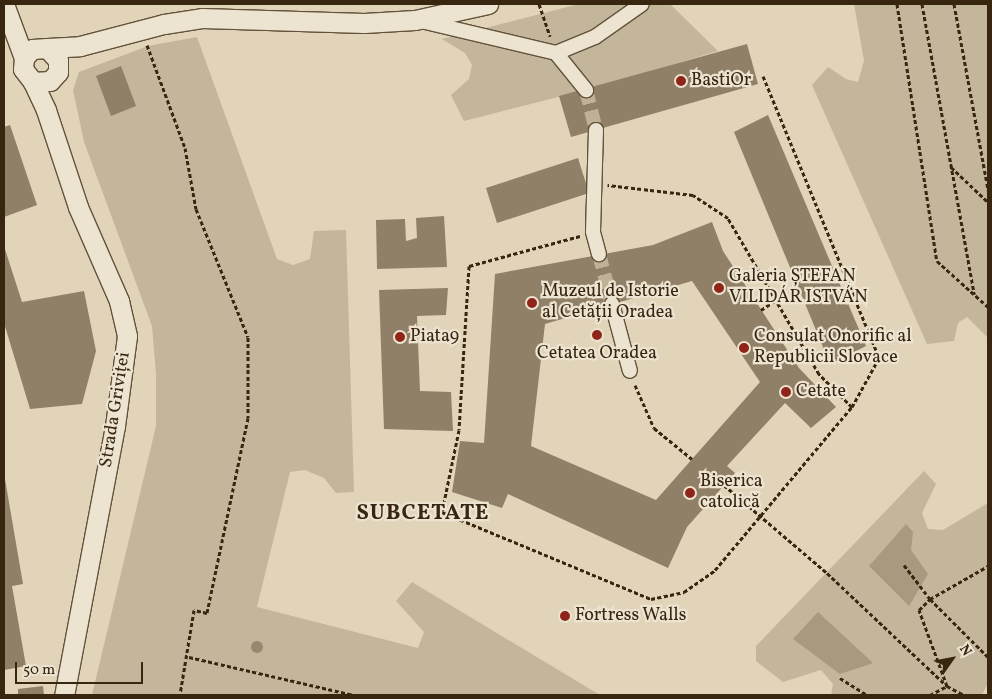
<!DOCTYPE html>
<meta charset="utf-8">
<style>
body{margin:0}
#map{position:relative;width:992px;height:699px;overflow:hidden;background:#e1d4b8;font-family:Vollkorn,serif}
div>[style]{position:absolute}
.green>*{inset:0;background:#c4b69b}
.water>*{inset:0;background:#a8997f}
.building>*{inset:0;background:#908067}
.pedestrian-tunnel>*{height:14px;margin-top:-7px;transform-origin:0;background:repeating-linear-gradient(90deg,#bfb196 0 14px,transparent 0 21px)}
.path>*{height:3px;margin-top:-1.5px;transform-origin:0;background:repeating-linear-gradient(90deg,#382610 0 4px,transparent 0 6.5px)}
.roads{filter:drop-shadow(1px 0 #62523a) drop-shadow(-1px 0 #62523a) drop-shadow(0 1px #62523a) drop-shadow(0 -1px #62523a)}
.pedestrian>*{height:14px;margin:-7px;padding:0 7px;transform-origin:7px;border-radius:7px;background:#ece3d1}
.minor>*{height:19px;margin:-9.5px;padding:0 9.5px;transform-origin:9.5px;border-radius:9.5px;background:#ece3d1}
.trees>*{width:12px;height:12px;margin:-6px;border-radius:50%;background:#97886f}
.dots>*{width:14px;height:14px;translate:-50% -50%;box-sizing:border-box;border:2px solid #ece3d1;border-radius:50%}
span{translate:-50% -50%;white-space:nowrap;text-align:center;line-height:1.15;-webkit-text-stroke:4.5px #ece3d1;paint-order:stroke}
.poi-label{font-size:18px;color:#382610}
.left{translate:0 -50%;text-align:left}
.street-label{font-size:18px;color:#382610}
.district-label{font-size:22px;color:#382610;font-weight:700;letter-spacing:1px}
.frame{position:absolute;inset:0;border:5px solid #382610;pointer-events:none}
.north{position:absolute;left:927px;top:634px;width:50px;height:50px;-webkit-text-stroke:4px #ece3d1;paint-order:stroke;rotate:57deg;font-size:14px;font-weight:700;line-height:20px;text-align:center;color:#382610}
.north::after{content:'';display:block;margin:auto;width:18px;height:22px;background:#382610;clip-path:polygon(50% 0,100% 100%,50% 72%,0 100%)}
.scale{position:absolute;left:15px;top:662px;width:128px;height:22px;box-sizing:border-box;border:2px solid #382610;border-top:0;padding-left:6px;font-size:15px;line-height:18px;white-space:nowrap;color:#382610;-webkit-text-stroke:4px #ece3d1;paint-order:stroke}
</style>
<div id="map">
<div class="green">
<i style="clip-path:polygon(579px 4px,670px 4px,718px 51px,586px 90px,464px 121px,451px 95px,469px 79px,472px 65px,465px 53px,442px 39px)"></i>
<i style="clip-path:polygon(854px 4px,988px 4px,988px 338px,967px 317px,958px 323px,954px 341px,927px 344px,812px 85px,828px 67px,846px 79px,858px 82px,864px 61px)"></i>
<i style="clip-path:polygon(197px 37px,277px 259px,293px 265px,310px 259px,314px 231px,346px 230px,354px 492px,336px 493px,324px 478px,305px 470px,290px 472px,257px 607px,418px 648px,424px 632px,396px 601px,412px 582px,600px 695px,92px 695px,156px 426px,156px 374px,152px 326px,84px 142px,73px 90px,79px 72px,148px 46px)"></i>
<i style="clip-path:polygon(924px 471px,936px 484px,922px 513px,928px 529px,943px 530px,988px 503px,988px 683px,982px 695px,831px 695px,833px 684px,821px 670px,783px 682px,756px 661px,756px 646px)"></i>
</div>
<div class="water">
<i style="clip-path:polygon(906px 524px,913px 532px,911px 550px,928px 574px,909px 606px,869px 566px)"></i>
<i style="clip-path:polygon(818px 612px,873px 663px,840px 674px,793px 639px)"></i>
</div>
<div class="building">
<i style="clip-path:polygon(747px 44px,758px 84px,571px 137px,559px 96px)"></i>
<i style="clip-path:polygon(121px 66px,136px 106px,111px 116px,96px 76px)"></i>
<i style="clip-path:polygon(768px 115px,866px 346px,830px 364px,734px 132px)"></i>
<i style="clip-path:polygon(10px 125px,37px 205px,4px 217px,4px 127px)"></i>
<i style="clip-path:polygon(578px 158px,589px 193px,497px 223px,486px 188px)"></i>
<i style="clip-path:polygon(444px 216px,447px 267px,377px 269px,376px 220px,405px 219px,406px 241px,417px 238px,416px 218px)"></i>
<i style="clip-path:polygon(evenodd,712px 222px,723px 251px,799px 368px,836px 407px,811px 428px,785px 403px,727px 466px,735px 473px,687px 527px,668px 568px,508px 494px,502px 508px,452px 492px,460px 441px,484px 443px,495px 274px,653px 245px,712px 222px,692px 281px,760px 382px,656px 500px,531px 446px,545px 324px,692px 281px)"></i>
<i style="clip-path:polygon(4px 246px,22px 302px,84px 291px,96px 351px,82px 404px,30px 409px,4px 323px)"></i>
<i style="clip-path:polygon(448px 288px,446px 315px,417px 316px,420px 391px,451px 392px,453px 431px,384px 429px,379px 290px)"></i>
<i style="clip-path:polygon(5px 479px,23px 584px,12px 586px,26px 666px,4px 670px)"></i>
<i style="clip-path:polygon(43px 686px,44px 695px,18px 695px,18px 689px)"></i>
</div>
<div class="pedestrian-tunnel">
<i style="left:586px;top:90px;width:41px;rotate:76deg"></i>
<i style="left:599px;top:254px;width:52px;rotate:75.4deg"></i>
</div>
<div class="path">
<i style="left:539px;top:4px;width:34px;rotate:71deg"></i>
<i style="left:897px;top:4px;width:260px;rotate:81.2deg"></i>
<i style="left:937px;top:261px;width:69px;rotate:42deg"></i>
<i style="left:922px;top:4px;width:295px;rotate:79.8deg"></i>
<i style="left:954px;top:4px;width:189px;rotate:79.6deg"></i>
<i style="left:147px;top:45px;width:110px;rotate:69.7deg"></i>
<i style="left:185px;top:148px;width:62px;rotate:79.8deg"></i>
<i style="left:196px;top:209px;width:138px;rotate:67.9deg"></i>
<i style="left:248px;top:337px;width:81px;rotate:90deg"></i>
<i style="left:248px;top:418px;width:199px;rotate:101.9deg"></i>
<i style="left:207px;top:613px;width:13px;rotate:-167deg"></i>
<i style="left:194px;top:610px;width:86px;rotate:99.4deg"></i>
<i style="left:763px;top:76px;width:305px;rotate:67.6deg"></i>
<i style="left:879px;top:358px;width:56px;rotate:118.9deg"></i>
<i style="left:951px;top:167px;width:51px;rotate:43.4deg"></i>
<i style="left:580px;top:236px;width:115px;rotate:164.9deg"></i>
<i style="left:469px;top:266px;width:164px;rotate:93.5deg"></i>
<i style="left:459px;top:430px;width:84px;rotate:101.7deg"></i>
<i style="left:442px;top:512px;width:226px;rotate:22.6deg"></i>
<i style="left:651px;top:599px;width:34px;rotate:-12deg"></i>
<i style="left:684px;top:592px;width:38px;rotate:-35deg"></i>
<i style="left:715px;top:570px;width:213px;rotate:-50deg"></i>
<i style="left:852px;top:407px;width:47px;rotate:-135deg"></i>
<i style="left:819px;top:374px;width:181px;rotate:-120.3deg"></i>
<i style="left:728px;top:218px;width:42px;rotate:-146.7deg"></i>
<i style="left:693px;top:195px;width:86px;rotate:-173.3deg"></i>
<i style="left:761px;top:310px;width:18px;rotate:-34deg"></i>
<i style="left:635px;top:385px;width:47px;rotate:66.2deg"></i>
<i style="left:654px;top:428px;width:49px;rotate:39.2deg"></i>
<i style="left:724px;top:485px;width:135px;rotate:40.5deg"></i>
<i style="left:827px;top:573px;width:165px;rotate:43.3deg"></i>
<i style="left:947px;top:686px;width:19px;rotate:28deg"></i>
<i style="left:904px;top:565px;width:43px;rotate:52.6deg"></i>
<i style="left:930px;top:599px;width:82px;rotate:45deg"></i>
<i style="left:189px;top:657px;width:169px;rotate:13deg"></i>
<i style="left:840px;top:678px;width:32px;rotate:32deg"></i>
<i style="left:930px;top:695px;width:19px;rotate:-28deg"></i>
<i style="left:947px;top:686px;width:81px;rotate:-110.2deg"></i>
<i style="left:919px;top:610px;width:16px;rotate:-45deg"></i>
<i style="left:930px;top:599px;width:67px;rotate:-29.6deg"></i>
</div>
<div class="roads">
<div class="pedestrian">
<i style="left:421px;top:21px;width:139px;rotate:13.3deg"></i>
<i style="left:556px;top:53px;width:48px;rotate:51deg"></i>
<i style="left:556px;top:53px;width:42px;rotate:-22.3deg"></i>
<i style="left:595px;top:37px;width:57px;rotate:-35.1deg"></i>
<i style="left:596px;top:130px;width:102px;rotate:91.7deg"></i>
<i style="left:593px;top:232px;width:23px;rotate:75deg"></i>
<i style="left:612px;top:304px;width:69px;rotate:75deg"></i>
</div>
<div class="minor">
<i style="left:4px;top:4px;width:58px;rotate:69.7deg"></i>
<i style="left:47px;top:48px;width:33px;rotate:-3deg"></i>
<i style="left:80px;top:46px;width:87px;rotate:-14.7deg"></i>
<i style="left:164px;top:24px;width:38px;rotate:-9deg"></i>
<i style="left:202px;top:18px;width:162px;rotate:1.8deg"></i>
<i style="left:364px;top:23px;width:51px;rotate:-3.4deg"></i>
<i style="left:415px;top:20px;width:75px;rotate:-12.4deg"></i>
<i style="left:33px;top:82px;width:17px;rotate:-3deg"></i>
<i style="left:50px;top:81px;width:12px;rotate:-48deg"></i>
<i style="left:58px;top:72px;width:12px;rotate:-90deg"></i>
<i style="left:58px;top:60px;width:16px;rotate:-133deg"></i>
<i style="left:47px;top:48px;width:15px;rotate:176deg"></i>
<i style="left:32px;top:49px;width:12px;rotate:132deg"></i>
<i style="left:24px;top:58px;width:11px;rotate:95deg"></i>
<i style="left:23px;top:69px;width:16px;rotate:52deg"></i>
<i style="left:33px;top:82px;width:31px;rotate:65deg"></i>
<i style="left:46px;top:110px;width:102px;rotate:71.7deg"></i>
<i style="left:78px;top:207px;width:103px;rotate:66.4deg"></i>
<i style="left:119px;top:301px;width:36px;rotate:77deg"></i>
<i style="left:127px;top:336px;width:91px;rotate:97.6deg"></i>
<i style="left:115px;top:426px;width:274px;rotate:100.7deg"></i>
</div>
</div>
<div class="trees">
<i style="left:257px;top:647px"></i>
</div>
<div class="dots">
<i style="left:681px;top:81px;background:#8f2418"></i>
<i style="left:719px;top:288px;background:#8f2418"></i>
<i style="left:532px;top:303px;background:#8f2418"></i>
<i style="left:597px;top:335px;background:#8f2418"></i>
<i style="left:400px;top:337px;background:#8f2418"></i>
<i style="left:744px;top:348px;background:#8f2418"></i>
<i style="left:786px;top:392px;background:#8f2418"></i>
<i style="left:690px;top:493px;background:#8f2418"></i>
<i style="left:565px;top:616px;background:#8f2418"></i>
</div>
<div class="poi-label">
<span class="left" style="left:691px;top:81px">BastiOr</span>
<span class="left" style="left:729px;top:288px">Galeria ȘTEFAN<br>VILIDÁR ISTVÁN</span>
<span class="left" style="left:542px;top:303px">Muzeul de Istorie<br>al Cetății Oradea</span>
<span class="left" style="left:410px;top:337px">Piata9</span>
<span class="left" style="left:754px;top:348px">Consulat Onorific al<br>Republicii Slovace</span>
<span style="left:597px;top:354px">Cetatea Oradea</span>
<span class="left" style="left:796px;top:392px">Cetate</span>
<span class="left" style="left:700px;top:493px">Biserica<br>catolică</span>
<span class="left" style="left:575px;top:616px">Fortress Walls</span>
</div>
<div class="street-label">
<span style="left:116px;top:410px;rotate:-81deg">Strada Griviței</span>
</div>
<div class="district-label">
<span style="left:423px;top:514px">SUBCETATE</span>
</div>
<div class="frame"></div>
<div class="north">N</div>
<div class="scale">50 m</div>
</div>
